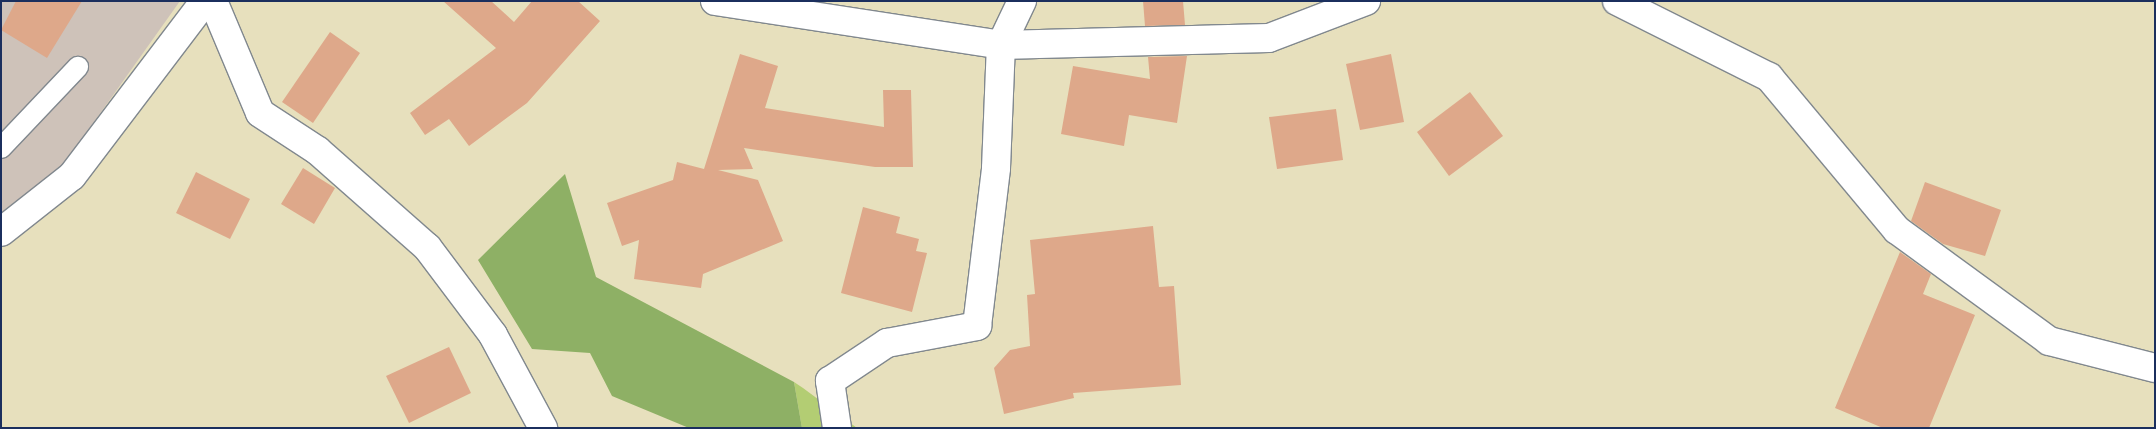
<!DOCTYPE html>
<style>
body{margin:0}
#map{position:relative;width:2156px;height:429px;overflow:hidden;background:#e7e0bd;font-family:"Gochi Hand",sans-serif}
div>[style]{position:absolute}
.industrial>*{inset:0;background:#cec2b9}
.green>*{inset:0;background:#b3cd73}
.forest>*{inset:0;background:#8eb065}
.building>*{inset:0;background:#dea88a}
.roads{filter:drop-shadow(1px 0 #81888e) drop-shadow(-1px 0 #81888e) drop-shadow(0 1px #81888e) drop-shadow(0 -1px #81888e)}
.lane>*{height:20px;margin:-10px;padding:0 10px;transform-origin:10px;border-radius:10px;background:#fff}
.street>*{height:28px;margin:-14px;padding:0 14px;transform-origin:14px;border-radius:14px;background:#fff}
span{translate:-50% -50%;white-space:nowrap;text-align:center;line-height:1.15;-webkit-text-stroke:5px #f6f6f2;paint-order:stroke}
.frame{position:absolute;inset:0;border:2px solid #1b2f5e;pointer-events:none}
</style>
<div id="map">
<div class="industrial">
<i style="clip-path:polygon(1px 1px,180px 1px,62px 167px,1px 213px)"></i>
</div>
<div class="green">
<i style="clip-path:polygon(794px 382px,803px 388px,857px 428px,802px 428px)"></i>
</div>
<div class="forest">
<i style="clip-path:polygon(565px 174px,596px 277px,794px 382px,802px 428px,689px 428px,612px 396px,590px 353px,532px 349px,478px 260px)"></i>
</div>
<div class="building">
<i style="clip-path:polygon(16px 1px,82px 1px,47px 58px,1px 30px)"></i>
<i style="clip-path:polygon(443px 1px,491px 1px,514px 22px,532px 1px,578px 1px,600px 21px,527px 103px,469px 146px,449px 119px,425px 135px,410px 113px,496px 48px)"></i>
<i style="clip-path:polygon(1143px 1px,1183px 1px,1185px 25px,1145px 26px)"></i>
<i style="clip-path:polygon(330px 32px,360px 53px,313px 123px,282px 102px)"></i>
<i style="clip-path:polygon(740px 54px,778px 66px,765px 108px,884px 127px,883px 90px,911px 90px,913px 167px,875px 167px,744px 148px,753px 169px,718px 170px,758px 180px,783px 241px,703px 274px,701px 288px,634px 279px,639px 240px,622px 246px,607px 203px,673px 180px,677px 162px,704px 169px)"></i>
<i style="clip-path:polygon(1391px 54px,1404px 122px,1360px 130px,1346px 64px)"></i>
<i style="clip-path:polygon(1187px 56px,1177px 123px,1129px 115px,1124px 146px,1061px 134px,1073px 66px,1150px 79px,1148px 57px)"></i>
<i style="clip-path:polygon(1470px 92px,1503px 136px,1449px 176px,1417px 132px)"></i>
<i style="clip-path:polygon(1336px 109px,1343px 160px,1277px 169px,1269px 117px)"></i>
<i style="clip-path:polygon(303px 168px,335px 188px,314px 224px,281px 204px)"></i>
<i style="clip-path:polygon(196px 172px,250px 199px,230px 239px,176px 213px)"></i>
<i style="clip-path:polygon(1925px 182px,2001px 210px,1985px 256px,1943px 244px,1911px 221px)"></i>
<i style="clip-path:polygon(863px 207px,900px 217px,896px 233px,919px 239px,916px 251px,927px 253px,912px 312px,841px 293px)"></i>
<i style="clip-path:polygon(1153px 226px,1159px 287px,1174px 286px,1181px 385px,1073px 393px,1074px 398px,1004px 414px,994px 368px,1010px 350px,1030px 346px,1027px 295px,1035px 294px,1030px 240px)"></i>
<i style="clip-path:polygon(1900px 252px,1931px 274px,1923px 294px,1975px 315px,1929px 428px,1883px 428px,1835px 408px)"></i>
<i style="clip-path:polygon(449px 347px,471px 393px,409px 423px,386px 376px)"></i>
</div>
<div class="roads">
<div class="lane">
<i style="left:1px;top:148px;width:112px;rotate:-46.5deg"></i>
</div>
<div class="street">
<i style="left:213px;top:1px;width:121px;rotate:67.2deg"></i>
<i style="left:260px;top:113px;width:69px;rotate:33.2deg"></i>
<i style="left:318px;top:151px;width:145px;rotate:41.4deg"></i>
<i style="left:427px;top:247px;width:110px;rotate:53.1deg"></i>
<i style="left:493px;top:335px;width:106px;rotate:61.7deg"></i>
<i style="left:715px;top:1px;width:289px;rotate:8.7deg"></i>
<i style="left:1001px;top:45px;width:268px;rotate:-1.5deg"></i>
<i style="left:1269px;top:38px;width:104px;rotate:-20.9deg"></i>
<i style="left:1617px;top:1px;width:170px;rotate:26.6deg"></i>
<i style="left:1769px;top:77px;width:199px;rotate:50.1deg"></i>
<i style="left:1897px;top:230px;width:188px;rotate:36.1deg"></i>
<i style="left:2049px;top:341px;width:109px;rotate:14.3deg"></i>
<i style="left:1px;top:232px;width:90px;rotate:-38.3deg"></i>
<i style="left:72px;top:176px;width:220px;rotate:-52.8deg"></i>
<i style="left:837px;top:428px;width:48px;rotate:-98.5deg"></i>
<i style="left:830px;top:381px;width:69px;rotate:-33.7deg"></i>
<i style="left:887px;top:343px;width:92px;rotate:-10.7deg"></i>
<i style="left:977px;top:326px;width:159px;rotate:-83.1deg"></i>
<i style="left:996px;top:168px;width:123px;rotate:-87.7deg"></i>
<i style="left:1001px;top:45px;width:49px;rotate:-64.5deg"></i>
</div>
</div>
<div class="frame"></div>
</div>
